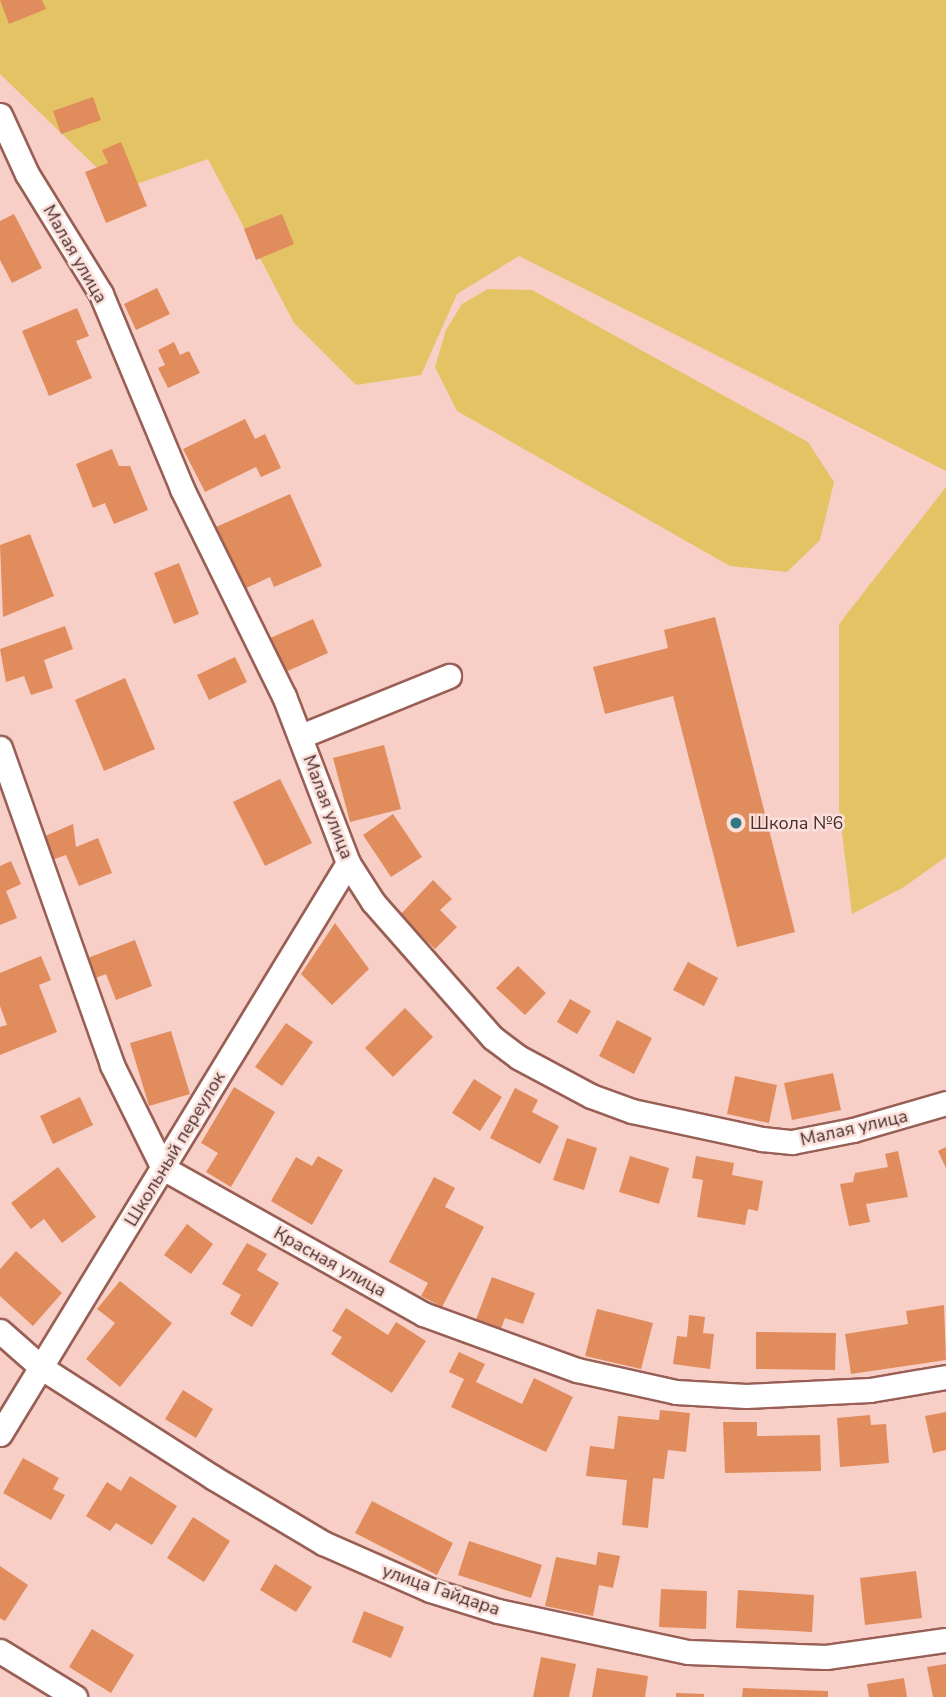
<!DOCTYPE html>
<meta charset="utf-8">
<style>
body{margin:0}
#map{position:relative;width:946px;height:1697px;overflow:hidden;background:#f7cfc7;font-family:"Nunito Sans",sans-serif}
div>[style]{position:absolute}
.green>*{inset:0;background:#e4c365}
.building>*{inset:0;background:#e18c5c}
.roads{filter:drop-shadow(2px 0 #995f55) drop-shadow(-2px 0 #995f55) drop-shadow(0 2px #995f55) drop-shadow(0 -2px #995f55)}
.street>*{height:23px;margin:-11.5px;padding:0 11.5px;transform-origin:11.5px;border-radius:11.5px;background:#fff}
.dots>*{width:19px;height:19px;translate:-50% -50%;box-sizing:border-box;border:4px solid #fbdfda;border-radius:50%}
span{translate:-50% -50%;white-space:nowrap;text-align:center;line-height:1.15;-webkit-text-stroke:5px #fbdfda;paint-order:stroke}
.street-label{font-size:18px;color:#492f2b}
.poi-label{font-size:18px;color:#492f2b}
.left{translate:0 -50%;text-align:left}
</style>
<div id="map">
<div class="green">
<i style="clip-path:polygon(0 0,946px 0,946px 471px,519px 256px,457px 294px,421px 375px,356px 385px,294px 323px,208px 159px,120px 190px,0 74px)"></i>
<i style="clip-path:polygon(488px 289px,532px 290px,808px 442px,834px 482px,820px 540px,787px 572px,730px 566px,457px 411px,435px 367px,446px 330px,462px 304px)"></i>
<i style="clip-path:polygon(946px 487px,946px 857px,904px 887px,852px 914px,839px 808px,839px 624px)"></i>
</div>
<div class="building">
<i style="clip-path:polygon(0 0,42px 0,46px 9px,9px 24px)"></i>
<i style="clip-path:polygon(93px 97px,101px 120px,61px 134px,53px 111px)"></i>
<i style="clip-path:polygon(121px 142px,147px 206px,106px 223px,85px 172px,108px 163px,102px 150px)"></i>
<i style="clip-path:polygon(14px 214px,42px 268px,12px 283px,0 260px,0 221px)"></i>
<i style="clip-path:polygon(282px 214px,294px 244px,256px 260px,244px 229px)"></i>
<i style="clip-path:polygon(157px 288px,170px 314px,136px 330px,124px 304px)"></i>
<i style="clip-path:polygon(77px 308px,89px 336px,76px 341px,92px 378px,49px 396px,22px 331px)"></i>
<i style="clip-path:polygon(174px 342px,180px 355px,189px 351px,200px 373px,168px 388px,158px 368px,165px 365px,158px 350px)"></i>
<i style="clip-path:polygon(245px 419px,255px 439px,265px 434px,281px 468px,261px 477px,256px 467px,205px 492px,183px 449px)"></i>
<i style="clip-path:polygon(112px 449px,119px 466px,130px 466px,148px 510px,114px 524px,105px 503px,93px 508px,76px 464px)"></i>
<i style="clip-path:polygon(290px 494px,322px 566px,274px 587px,270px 577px,244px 589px,216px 527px)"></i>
<i style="clip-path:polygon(30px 534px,54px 596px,3px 617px,0 545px)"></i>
<i style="clip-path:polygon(179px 563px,199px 614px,174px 624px,154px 573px)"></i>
<i style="clip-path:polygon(715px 617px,795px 932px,737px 947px,673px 696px,605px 714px,593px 667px,668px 648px,664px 630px)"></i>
<i style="clip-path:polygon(313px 619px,328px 653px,281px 674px,266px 640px)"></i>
<i style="clip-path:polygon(65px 626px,73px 649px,44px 660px,53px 688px,31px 695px,24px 676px,6px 682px,0 649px)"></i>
<i style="clip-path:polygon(235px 657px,247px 682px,209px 700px,197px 675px)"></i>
<i style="clip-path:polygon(125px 678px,155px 749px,104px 771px,75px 700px)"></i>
<i style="clip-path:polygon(384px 745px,401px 809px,350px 822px,333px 758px)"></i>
<i style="clip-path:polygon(280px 779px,312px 843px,265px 866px,233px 802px)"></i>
<i style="clip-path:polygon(393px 814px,422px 857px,391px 877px,363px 835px)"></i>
<i style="clip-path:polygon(73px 824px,76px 847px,98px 838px,112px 873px,79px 886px,66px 855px,52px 860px,43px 837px)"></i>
<i style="clip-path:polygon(11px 861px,21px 884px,6px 891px,17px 918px,0 925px,0 866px)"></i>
<i style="clip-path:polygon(433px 880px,452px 899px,440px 910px,457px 927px,435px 949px,400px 915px)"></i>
<i style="clip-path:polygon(335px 923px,369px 969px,332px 1005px,301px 974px)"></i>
<i style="clip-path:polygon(135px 940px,152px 986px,116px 1000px,106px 974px,93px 979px,85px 959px)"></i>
<i style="clip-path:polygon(41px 956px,51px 980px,39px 985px,57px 1032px,0 1055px,0 1027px,7px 1025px,0 1006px,0 973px)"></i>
<i style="clip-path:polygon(688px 962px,718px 978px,704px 1006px,673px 990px)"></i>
<i style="clip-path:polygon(518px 966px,546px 993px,525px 1015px,496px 988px)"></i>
<i style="clip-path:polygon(570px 999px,591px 1011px,577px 1034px,557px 1022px)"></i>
<i style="clip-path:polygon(405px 1008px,433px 1037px,393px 1077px,365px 1048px)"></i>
<i style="clip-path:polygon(617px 1020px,652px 1038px,634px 1074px,599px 1056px)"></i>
<i style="clip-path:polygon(286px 1023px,313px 1042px,282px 1086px,255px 1067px)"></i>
<i style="clip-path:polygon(171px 1031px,190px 1094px,149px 1106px,130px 1043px)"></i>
<i style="clip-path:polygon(833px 1073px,841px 1110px,792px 1120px,784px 1083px)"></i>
<i style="clip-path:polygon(735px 1076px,777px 1085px,769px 1123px,727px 1114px)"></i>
<i style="clip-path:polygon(474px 1079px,502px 1097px,480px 1131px,452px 1113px)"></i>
<i style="clip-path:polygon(234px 1087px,275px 1112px,231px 1187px,206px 1172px,218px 1153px,201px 1143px)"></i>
<i style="clip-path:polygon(515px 1088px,538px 1100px,532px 1112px,559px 1126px,540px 1164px,490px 1138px)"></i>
<i style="clip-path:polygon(80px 1097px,93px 1125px,53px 1144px,40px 1116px)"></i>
<i style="clip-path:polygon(567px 1138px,597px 1148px,584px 1190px,553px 1180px)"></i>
<i style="clip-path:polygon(946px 1147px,946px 1168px,938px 1151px)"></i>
<i style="clip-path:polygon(898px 1151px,908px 1197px,866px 1204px,870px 1222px,849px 1226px,840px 1184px,853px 1182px,855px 1173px,888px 1167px,885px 1154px)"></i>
<i style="clip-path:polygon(318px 1156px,343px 1170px,312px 1225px,271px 1201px,296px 1157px,312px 1166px)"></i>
<i style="clip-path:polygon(630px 1156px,669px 1168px,659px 1204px,619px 1192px)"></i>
<i style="clip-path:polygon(696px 1156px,734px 1163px,732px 1175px,763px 1181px,758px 1211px,748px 1209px,745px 1225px,697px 1217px,703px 1180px,692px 1178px)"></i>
<i style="clip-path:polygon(58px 1167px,96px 1217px,62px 1243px,44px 1219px,31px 1229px,11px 1203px)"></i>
<i style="clip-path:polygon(434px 1177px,455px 1188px,445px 1207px,484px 1227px,442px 1307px,421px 1296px,428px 1283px,389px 1262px)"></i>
<i style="clip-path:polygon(187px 1224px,213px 1244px,191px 1274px,164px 1255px)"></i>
<i style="clip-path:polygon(247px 1243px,267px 1254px,257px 1270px,279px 1283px,252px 1327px,230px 1314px,241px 1295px,222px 1284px)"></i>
<i style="clip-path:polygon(16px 1251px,62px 1293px,33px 1326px,0 1296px,0 1269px)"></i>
<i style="clip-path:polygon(492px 1277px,535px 1293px,523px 1324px,505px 1318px,499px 1334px,474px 1325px)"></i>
<i style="clip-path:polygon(120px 1281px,172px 1323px,120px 1387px,86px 1359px,115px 1323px,97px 1309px)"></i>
<i style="clip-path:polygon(944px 1305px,946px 1360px,851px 1374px,845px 1334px,908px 1324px,906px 1311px)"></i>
<i style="clip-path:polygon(346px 1308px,388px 1335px,396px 1322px,426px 1341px,392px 1393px,331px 1354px,342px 1337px,332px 1331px)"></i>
<i style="clip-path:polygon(597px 1309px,653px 1323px,641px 1369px,585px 1356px)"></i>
<i style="clip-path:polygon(689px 1315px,705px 1317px,703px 1333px,714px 1334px,710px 1369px,673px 1364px,677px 1336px,687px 1337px)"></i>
<i style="clip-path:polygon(756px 1332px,836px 1333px,835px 1370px,756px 1369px)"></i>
<i style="clip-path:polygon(459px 1352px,485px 1364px,476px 1382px,522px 1404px,534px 1378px,573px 1397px,546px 1452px,451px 1407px,464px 1379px,449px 1372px)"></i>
<i style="clip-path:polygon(183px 1390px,213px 1409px,196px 1438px,165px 1419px)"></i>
<i style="clip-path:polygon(660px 1410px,690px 1413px,686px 1452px,668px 1450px,664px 1479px,653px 1478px,648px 1528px,622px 1525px,627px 1480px,586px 1476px,590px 1446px,614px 1449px,618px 1416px,659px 1420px)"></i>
<i style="clip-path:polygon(946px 1412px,946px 1450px,933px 1453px,925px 1416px)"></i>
<i style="clip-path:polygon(870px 1415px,871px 1425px,886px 1424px,889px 1463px,840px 1467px,837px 1418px)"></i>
<i style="clip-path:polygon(723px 1422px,757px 1422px,757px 1436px,820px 1435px,821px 1471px,725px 1473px)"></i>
<i style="clip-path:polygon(23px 1458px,59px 1478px,53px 1489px,65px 1495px,51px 1520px,3px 1493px)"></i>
<i style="clip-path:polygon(130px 1476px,177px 1506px,152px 1545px,116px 1523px,110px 1531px,86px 1516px,107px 1482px,121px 1491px)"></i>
<i style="clip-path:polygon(372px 1501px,453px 1543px,437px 1575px,355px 1533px)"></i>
<i style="clip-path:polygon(193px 1517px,230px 1541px,204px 1582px,167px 1558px)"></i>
<i style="clip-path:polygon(469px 1541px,542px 1565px,531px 1598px,458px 1575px)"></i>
<i style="clip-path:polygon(598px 1552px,620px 1556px,613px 1588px,599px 1585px,593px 1616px,545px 1606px,556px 1557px,596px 1565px)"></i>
<i style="clip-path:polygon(275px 1564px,312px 1587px,296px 1612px,260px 1590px)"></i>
<i style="clip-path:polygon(0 1566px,28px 1585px,5px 1621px,0 1618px)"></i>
<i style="clip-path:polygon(916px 1571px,922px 1618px,865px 1625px,860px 1578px)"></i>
<i style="clip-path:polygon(661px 1589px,707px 1591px,706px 1629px,659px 1627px)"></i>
<i style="clip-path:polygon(738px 1590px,814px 1595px,812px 1632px,736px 1628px)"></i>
<i style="clip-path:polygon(364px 1611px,404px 1627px,391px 1658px,352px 1642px)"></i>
<i style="clip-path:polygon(92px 1629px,134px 1655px,111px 1693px,69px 1667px)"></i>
<i style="clip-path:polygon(541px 1657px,576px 1664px,569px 1697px,533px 1697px)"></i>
<i style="clip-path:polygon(946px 1664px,946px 1697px,933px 1697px,927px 1667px)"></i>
<i style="clip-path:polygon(597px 1668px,648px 1676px,645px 1697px,592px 1697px)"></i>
<i style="clip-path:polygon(904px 1678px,907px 1697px,869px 1697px,867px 1684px)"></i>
<i style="clip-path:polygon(743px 1688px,828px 1691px,828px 1697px,742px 1697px)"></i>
<i style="clip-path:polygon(676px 1693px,704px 1694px,704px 1697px,676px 1697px)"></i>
</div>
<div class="roads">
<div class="street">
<i style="left:0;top:115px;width:65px;rotate:65.4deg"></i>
<i style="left:27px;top:174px;width:141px;rotate:58.3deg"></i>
<i style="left:101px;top:294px;width:211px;rotate:67.4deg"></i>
<i style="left:182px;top:489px;width:231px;rotate:63.8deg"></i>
<i style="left:284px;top:696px;width:179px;rotate:69deg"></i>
<i style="left:348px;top:863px;width:46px;rotate:57.3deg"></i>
<i style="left:373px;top:902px;width:181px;rotate:48.6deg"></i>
<i style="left:493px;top:1038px;width:31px;rotate:37deg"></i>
<i style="left:518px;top:1057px;width:83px;rotate:28.1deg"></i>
<i style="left:591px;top:1096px;width:44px;rotate:20.1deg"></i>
<i style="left:632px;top:1111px;width:133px;rotate:12.2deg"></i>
<i style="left:762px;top:1139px;width:30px;rotate:6deg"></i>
<i style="left:792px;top:1142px;width:62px;rotate:-11.1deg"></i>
<i style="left:853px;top:1130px;width:97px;rotate:-16.2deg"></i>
<i style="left:301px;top:736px;width:160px;rotate:-22.1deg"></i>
<i style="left:0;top:748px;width:336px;rotate:70.5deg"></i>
<i style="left:112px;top:1065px;width:115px;rotate:63.7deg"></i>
<i style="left:163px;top:1168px;width:298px;rotate:29.3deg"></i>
<i style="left:423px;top:1314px;width:164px;rotate:20deg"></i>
<i style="left:577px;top:1370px;width:101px;rotate:12.5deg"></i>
<i style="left:676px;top:1392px;width:70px;rotate:3.3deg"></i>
<i style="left:746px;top:1396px;width:124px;rotate:-2.8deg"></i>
<i style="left:870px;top:1390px;width:77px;rotate:-9.7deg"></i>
<i style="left:0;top:1331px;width:56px;rotate:41.4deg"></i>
<i style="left:42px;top:1368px;width:204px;rotate:32.6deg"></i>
<i style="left:214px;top:1478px;width:127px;rotate:30.8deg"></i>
<i style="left:323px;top:1543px;width:117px;rotate:23.7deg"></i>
<i style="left:430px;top:1590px;width:71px;rotate:17.2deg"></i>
<i style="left:498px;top:1611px;width:194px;rotate:12.2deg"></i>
<i style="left:688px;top:1652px;width:138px;rotate:2.1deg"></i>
<i style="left:826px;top:1657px;width:121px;rotate:-8.1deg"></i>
<i style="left:0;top:1434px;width:669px;rotate:-58.64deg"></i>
<i style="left:0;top:1651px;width:88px;rotate:31.5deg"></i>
</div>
</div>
<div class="dots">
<i style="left:736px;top:823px;background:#327884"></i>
</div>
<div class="street-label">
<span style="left:75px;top:254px;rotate:60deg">Малая улица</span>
<span style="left:328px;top:807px;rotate:69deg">Малая улица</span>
<span style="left:854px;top:1128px;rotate:-13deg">Малая улица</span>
<span style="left:175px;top:1149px;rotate:-59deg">Школьный переулок</span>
<span style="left:330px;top:1262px;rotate:29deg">Красная улица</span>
<span style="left:441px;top:1590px;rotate:19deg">улица Гайдара</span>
</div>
<div class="poi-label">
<span class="left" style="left:750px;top:823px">Школа №6</span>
</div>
</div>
